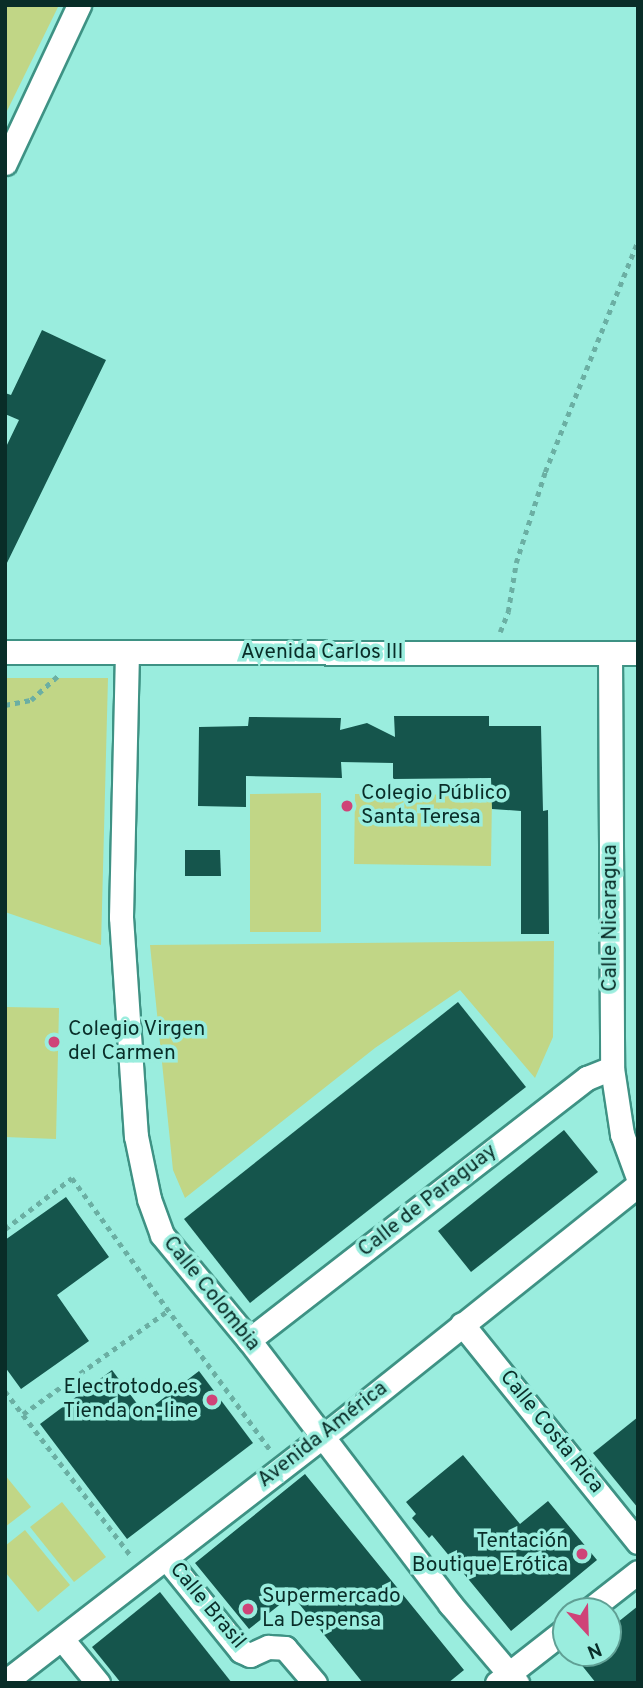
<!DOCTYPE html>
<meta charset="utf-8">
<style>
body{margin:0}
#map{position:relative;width:643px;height:1688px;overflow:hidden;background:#9aedde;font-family:Overpass,sans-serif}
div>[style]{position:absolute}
.green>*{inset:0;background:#c1d686}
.building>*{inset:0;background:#15554c}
.path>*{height:4.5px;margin-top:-2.25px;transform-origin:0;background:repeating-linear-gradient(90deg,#6bafa3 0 5px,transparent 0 10px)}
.roads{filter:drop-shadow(2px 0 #3e9284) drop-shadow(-2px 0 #3e9284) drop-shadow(0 2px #3e9284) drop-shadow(0 -2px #3e9284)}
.street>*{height:23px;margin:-11.5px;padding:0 11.5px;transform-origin:11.5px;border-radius:11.5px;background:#fff}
.dots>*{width:19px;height:19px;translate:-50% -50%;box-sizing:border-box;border:4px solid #9aedde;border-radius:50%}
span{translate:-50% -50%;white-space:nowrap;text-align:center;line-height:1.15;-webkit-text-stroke:7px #9aedde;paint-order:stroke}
.street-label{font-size:21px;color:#092d28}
.poi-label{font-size:21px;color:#092d28}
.left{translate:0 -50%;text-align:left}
.right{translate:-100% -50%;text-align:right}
.frame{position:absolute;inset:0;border:7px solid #092d28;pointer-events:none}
.north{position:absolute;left:552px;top:1597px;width:70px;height:70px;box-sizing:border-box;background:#9aedde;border:2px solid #60a095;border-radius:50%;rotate:158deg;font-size:19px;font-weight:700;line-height:28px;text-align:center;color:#092d28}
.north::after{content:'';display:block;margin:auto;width:24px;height:32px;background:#cf4378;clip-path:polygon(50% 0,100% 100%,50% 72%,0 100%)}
</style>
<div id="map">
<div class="green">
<i style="clip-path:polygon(5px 5px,59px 5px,5px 115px)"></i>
<i style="clip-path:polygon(5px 678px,108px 678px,101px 945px,5px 912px)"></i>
<i style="clip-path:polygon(321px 793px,321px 932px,250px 932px,250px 794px)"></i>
<i style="clip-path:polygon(355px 794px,492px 795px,491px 866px,354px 864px)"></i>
<i style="clip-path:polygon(554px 941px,553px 1037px,535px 1078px,460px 990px,375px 1048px,185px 1198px,173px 1170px,150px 945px)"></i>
<i style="clip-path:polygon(5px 1007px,59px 1008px,56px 1139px,5px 1137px)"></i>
<i style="clip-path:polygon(5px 1475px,31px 1507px,5px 1527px)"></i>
<i style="clip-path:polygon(62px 1502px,106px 1557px,74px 1582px,30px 1527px)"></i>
<i style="clip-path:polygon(25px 1530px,70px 1585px,38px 1612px,5px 1572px,5px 1546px)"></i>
</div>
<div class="building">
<i style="clip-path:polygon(42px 330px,106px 360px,5px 567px,5px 449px,19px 420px,5px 414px,5px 393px,11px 395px)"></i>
<i style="clip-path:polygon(394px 716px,489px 716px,489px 726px,541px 726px,543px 811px,548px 810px,549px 934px,521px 934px,521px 811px,492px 809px,491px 778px,393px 779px,393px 763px,341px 762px,342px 778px,246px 776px,246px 807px,198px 806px,199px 727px,248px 726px,249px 717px,341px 718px,340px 730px,367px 723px,395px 737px)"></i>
<i style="clip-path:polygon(185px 850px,220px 850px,221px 876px,185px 876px)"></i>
<i style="clip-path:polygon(458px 1002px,526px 1087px,250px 1303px,184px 1219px)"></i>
<i style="clip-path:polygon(564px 1130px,598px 1172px,471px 1272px,438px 1231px)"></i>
<i style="clip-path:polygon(66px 1197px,109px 1257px,57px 1295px,89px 1341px,21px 1389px,5px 1367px,5px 1240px)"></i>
<i style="clip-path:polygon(112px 1370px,144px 1413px,199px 1371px,253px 1443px,127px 1539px,40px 1424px)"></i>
<i style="clip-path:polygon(638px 1417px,638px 1508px,593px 1453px)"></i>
<i style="clip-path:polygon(463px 1455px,520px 1524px,548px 1501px,597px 1560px,511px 1631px,432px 1535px,429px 1538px,412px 1518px,416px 1514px,406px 1502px)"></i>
<i style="clip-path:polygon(305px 1474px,464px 1670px,448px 1683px,363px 1683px,292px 1595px,249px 1629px,195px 1563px)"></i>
<i style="clip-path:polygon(160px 1592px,232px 1683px,121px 1683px,92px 1647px)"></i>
<i style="clip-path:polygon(638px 1606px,638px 1683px,596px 1683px,572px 1653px,608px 1653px,608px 1630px)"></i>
</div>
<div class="path">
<i style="left:500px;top:632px;width:22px;rotate:-68deg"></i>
<i style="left:508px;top:612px;width:50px;rotate:-80.7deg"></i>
<i style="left:516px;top:563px;width:96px;rotate:-72.3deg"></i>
<i style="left:545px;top:472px;width:249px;rotate:-68.1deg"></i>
<i style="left:5px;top:705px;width:26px;rotate:-11deg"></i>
<i style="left:31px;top:700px;width:39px;rotate:-42deg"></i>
<i style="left:5px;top:1229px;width:84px;rotate:-37.3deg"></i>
<i style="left:72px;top:1178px;width:339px;rotate:53.9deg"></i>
<i style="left:5px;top:1391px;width:209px;rotate:52.6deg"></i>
<i style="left:23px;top:1414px;width:179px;rotate:-35.5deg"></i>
</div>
<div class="roads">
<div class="street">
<i style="left:5px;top:163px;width:174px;rotate:-64.9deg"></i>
<i style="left:5px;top:652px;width:633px;rotate:0.09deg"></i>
<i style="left:127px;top:652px;width:265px;rotate:91.3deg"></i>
<i style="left:121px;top:917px;width:220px;rotate:86.1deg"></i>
<i style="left:136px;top:1136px;width:64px;rotate:78.3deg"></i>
<i style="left:149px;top:1199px;width:38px;rotate:70deg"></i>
<i style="left:162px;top:1235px;width:136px;rotate:50.4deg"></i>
<i style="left:249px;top:1340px;width:332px;rotate:52.7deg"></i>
<i style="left:450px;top:1604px;width:104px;rotate:49.7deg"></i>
<i style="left:610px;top:653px;width:415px;rotate:89.7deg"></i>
<i style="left:612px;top:1068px;width:67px;rotate:81.4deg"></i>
<i style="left:622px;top:1134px;width:47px;rotate:70deg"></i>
<i style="left:462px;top:1324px;width:280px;rotate:51.1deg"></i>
<i style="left:249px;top:1340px;width:428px;rotate:-37.8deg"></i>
<i style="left:587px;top:1078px;width:27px;rotate:-22deg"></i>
<i style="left:166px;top:1558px;width:119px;rotate:51.1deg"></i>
<i style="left:241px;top:1651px;width:10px;rotate:24deg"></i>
<i style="left:250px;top:1655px;width:20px;rotate:-24deg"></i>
<i style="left:268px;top:1647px;width:17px;rotate:3deg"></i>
<i style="left:285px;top:1648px;width:46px;rotate:49.4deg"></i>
<i style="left:588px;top:1611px;width:63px;rotate:-38deg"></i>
<i style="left:62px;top:1639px;width:57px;rotate:50.7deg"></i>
<i style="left:5px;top:1682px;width:399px;rotate:-37.7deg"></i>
<i style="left:321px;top:1438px;width:406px;rotate:-38.6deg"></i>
<i style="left:497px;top:1683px;width:88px;rotate:-38deg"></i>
</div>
</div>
<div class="dots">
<i style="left:347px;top:806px;background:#cf4378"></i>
<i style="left:54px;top:1042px;background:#cf4378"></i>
<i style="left:212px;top:1400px;background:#cf4378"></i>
<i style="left:582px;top:1554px;background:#cf4378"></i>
<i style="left:248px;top:1609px;background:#cf4378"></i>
</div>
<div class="street-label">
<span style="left:322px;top:653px">Avenida Carlos III</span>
<span style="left:611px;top:918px;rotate:-90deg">Calle Nicaragua</span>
<span style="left:428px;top:1201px;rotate:-38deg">Calle de Paraguay</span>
<span style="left:211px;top:1294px;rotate:51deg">Calle Colombia</span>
<span style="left:551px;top:1432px;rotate:51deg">Calle Costa Rica</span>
<span style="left:323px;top:1435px;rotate:-38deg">Avenida América</span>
<span style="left:207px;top:1606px;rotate:50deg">Calle Brasil</span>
</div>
<div class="poi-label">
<span class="left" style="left:361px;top:806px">Colegio Público<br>Santa Teresa</span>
<span class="left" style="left:68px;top:1042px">Colegio Virgen<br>del Carmen</span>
<span class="right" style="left:198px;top:1400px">Electrotodo.es<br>Tienda on-line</span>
<span class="right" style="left:568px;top:1554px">Tentación<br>Boutique Erótica</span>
<span class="left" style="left:262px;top:1609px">Supermercado<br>La Despensa</span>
</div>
<div class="frame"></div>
<div class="north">N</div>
</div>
